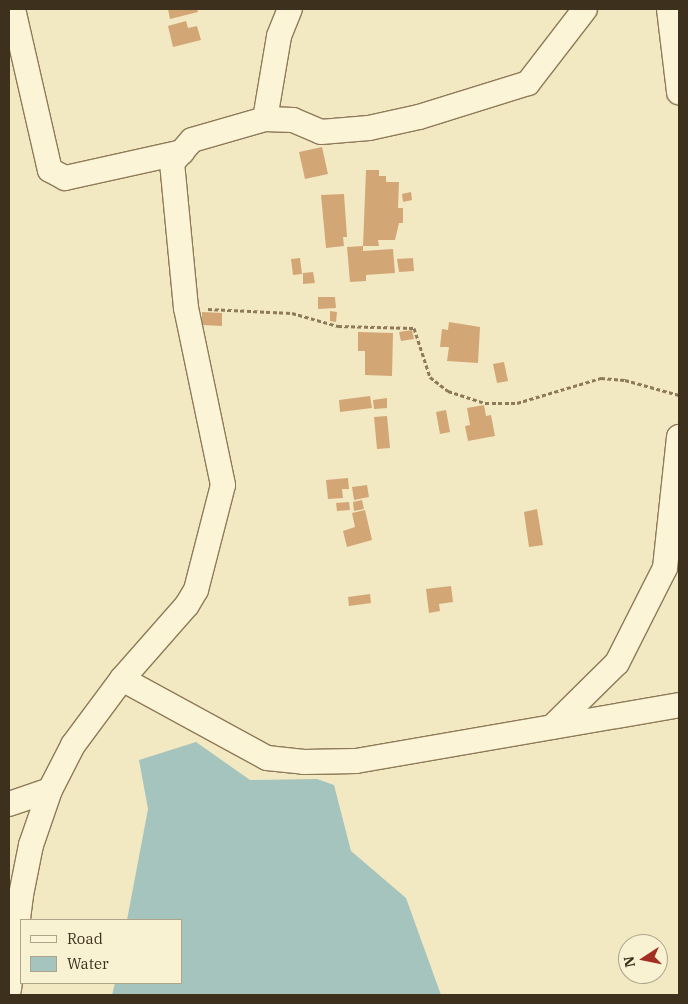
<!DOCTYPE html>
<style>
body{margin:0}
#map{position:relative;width:688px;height:1004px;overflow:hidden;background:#f2e9c3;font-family:"IBM Plex Serif",serif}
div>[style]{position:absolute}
.water>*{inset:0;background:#a5c4be}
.building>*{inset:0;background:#d3a676}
.path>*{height:3px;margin-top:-1.5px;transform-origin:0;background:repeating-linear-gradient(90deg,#8e7a58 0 4px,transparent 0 6.5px)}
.roads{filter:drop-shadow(1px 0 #8e7a58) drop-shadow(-1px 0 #8e7a58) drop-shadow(0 1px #8e7a58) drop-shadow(0 -1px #8e7a58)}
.street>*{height:24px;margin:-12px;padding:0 12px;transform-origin:12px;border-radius:12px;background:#fcf4d7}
span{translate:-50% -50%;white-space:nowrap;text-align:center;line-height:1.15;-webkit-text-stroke:4px #f8f2d3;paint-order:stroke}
.frame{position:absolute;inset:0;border:10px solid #3d301d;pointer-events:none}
.legend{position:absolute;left:20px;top:919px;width:162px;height:65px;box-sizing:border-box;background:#f8f2d3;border:1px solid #ada48a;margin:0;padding:6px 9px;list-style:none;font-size:15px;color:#3d301d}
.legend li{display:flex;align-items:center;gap:10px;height:25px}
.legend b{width:25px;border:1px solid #ada48a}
.north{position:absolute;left:618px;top:934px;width:50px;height:50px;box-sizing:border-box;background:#f8f2d3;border:1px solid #ada48a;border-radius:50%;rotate:259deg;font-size:14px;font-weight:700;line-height:20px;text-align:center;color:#3d301d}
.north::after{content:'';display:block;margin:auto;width:18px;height:22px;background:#a32f22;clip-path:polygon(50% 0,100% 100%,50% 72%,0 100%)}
</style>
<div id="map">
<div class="water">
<i style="clip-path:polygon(196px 742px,250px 780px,317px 779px,334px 785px,351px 851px,406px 898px,441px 995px,112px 995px,115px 983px,181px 983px,181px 920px,127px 920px,148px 809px,139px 760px)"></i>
</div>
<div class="building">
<i style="clip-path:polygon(168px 9px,197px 9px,198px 12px,170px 19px)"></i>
<i style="clip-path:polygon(186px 21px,188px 28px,197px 26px,201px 40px,173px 47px,168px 26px)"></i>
<i style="clip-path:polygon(322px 147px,328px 174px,305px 179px,299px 152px)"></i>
<i style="clip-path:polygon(366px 170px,379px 170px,379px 176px,386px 176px,386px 182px,399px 182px,398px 208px,403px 208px,403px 223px,399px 223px,395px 240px,378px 240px,379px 246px,363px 246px)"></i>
<i style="clip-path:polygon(411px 192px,412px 200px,403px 202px,402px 194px)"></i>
<i style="clip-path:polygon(344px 194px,347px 237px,343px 237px,344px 246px,326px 248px,321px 195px)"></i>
<i style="clip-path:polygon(363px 246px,363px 251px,393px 249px,395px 273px,366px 275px,366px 281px,350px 282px,347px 247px)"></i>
<i style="clip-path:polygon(300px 258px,302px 274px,293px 275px,291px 259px)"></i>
<i style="clip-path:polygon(413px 258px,414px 271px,399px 272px,397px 259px)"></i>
<i style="clip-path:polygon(313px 272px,315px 283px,303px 284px,303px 273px)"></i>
<i style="clip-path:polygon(318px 297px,335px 297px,336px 308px,318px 309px)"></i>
<i style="clip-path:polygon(330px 311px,337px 312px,336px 322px,330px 321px)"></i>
<i style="clip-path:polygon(202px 312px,222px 313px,222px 326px,202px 325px)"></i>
<i style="clip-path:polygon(449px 322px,480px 327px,478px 363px,447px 361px,449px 347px,440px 347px,442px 329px,448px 330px)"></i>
<i style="clip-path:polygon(412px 330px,414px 339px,401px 341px,399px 332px)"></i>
<i style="clip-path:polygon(358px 332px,393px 333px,392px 376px,365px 375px,365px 351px,358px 351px)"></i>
<i style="clip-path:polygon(504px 362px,508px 381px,497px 383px,493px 364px)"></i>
<i style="clip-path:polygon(370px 396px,372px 408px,340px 412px,339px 400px)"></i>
<i style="clip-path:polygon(387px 398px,387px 408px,374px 409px,373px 400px)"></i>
<i style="clip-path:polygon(484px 405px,486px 416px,491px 415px,495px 436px,468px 441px,465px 426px,470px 425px,467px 408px)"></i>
<i style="clip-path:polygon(446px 410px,450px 432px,440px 434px,436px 412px)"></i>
<i style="clip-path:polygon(387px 416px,390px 448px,377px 449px,374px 417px)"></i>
<i style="clip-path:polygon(348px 478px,349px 489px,342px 489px,343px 498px,328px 499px,326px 480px)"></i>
<i style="clip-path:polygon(367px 485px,369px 497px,354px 500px,352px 487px)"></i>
<i style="clip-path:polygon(362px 500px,364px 509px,354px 511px,353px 502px)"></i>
<i style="clip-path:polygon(349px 502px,350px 510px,337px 511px,336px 503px)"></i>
<i style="clip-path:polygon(537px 509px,543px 545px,529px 547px,524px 512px)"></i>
<i style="clip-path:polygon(365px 510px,372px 540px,347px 547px,343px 531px,355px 527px,352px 513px)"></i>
<i style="clip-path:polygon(451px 586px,453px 602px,439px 604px,440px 611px,429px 613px,426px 589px)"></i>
<i style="clip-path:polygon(370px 594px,371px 603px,349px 606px,348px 597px)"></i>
</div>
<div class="path">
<i style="left:208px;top:309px;width:84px;rotate:2.7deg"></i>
<i style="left:292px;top:313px;width:48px;rotate:15.8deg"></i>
<i style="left:338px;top:326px;width:76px;rotate:1.5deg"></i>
<i style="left:414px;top:328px;width:52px;rotate:71.9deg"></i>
<i style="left:430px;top:377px;width:23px;rotate:38deg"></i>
<i style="left:448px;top:391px;width:39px;rotate:18deg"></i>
<i style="left:485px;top:403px;width:32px"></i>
<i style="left:517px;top:403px;width:88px;rotate:-16.6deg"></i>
<i style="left:601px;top:378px;width:24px;rotate:5deg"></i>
<i style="left:625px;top:380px;width:56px;rotate:15.5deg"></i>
</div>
<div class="roads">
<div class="street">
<i style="left:13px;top:9px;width:165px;rotate:77.1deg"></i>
<i style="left:50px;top:170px;width:17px;rotate:28deg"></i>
<i style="left:65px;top:178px;width:120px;rotate:-12.5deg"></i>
<i style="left:669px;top:9px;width:84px;rotate:83.1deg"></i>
<i style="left:265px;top:119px;width:28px;rotate:2deg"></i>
<i style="left:293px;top:120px;width:30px;rotate:23deg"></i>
<i style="left:321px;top:132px;width:48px;rotate:-4.8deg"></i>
<i style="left:369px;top:128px;width:51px;rotate:-12.4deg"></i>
<i style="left:419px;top:117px;width:114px;rotate:-17.3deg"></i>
<i style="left:528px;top:83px;width:93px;rotate:-52.4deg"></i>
<i style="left:122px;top:679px;width:165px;rotate:28.6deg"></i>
<i style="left:267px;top:758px;width:37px;rotate:6deg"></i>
<i style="left:304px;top:762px;width:52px;rotate:-1.1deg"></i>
<i style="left:356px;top:761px;width:328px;rotate:-9.8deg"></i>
<i style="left:552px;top:727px;width:91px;rotate:-44.6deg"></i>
<i style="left:617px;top:663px;width:106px;rotate:-63.2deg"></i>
<i style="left:665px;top:568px;width:132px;rotate:-83.9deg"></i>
<i style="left:9px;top:804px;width:43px;rotate:-18.9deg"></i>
<i style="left:9px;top:989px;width:95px;rotate:-82.7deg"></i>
<i style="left:21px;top:895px;width:51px;rotate:-78.7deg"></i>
<i style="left:31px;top:845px;width:58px;rotate:-70.9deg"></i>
<i style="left:50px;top:790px;width:51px;rotate:-62.9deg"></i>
<i style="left:73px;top:745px;width:82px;rotate:-53.4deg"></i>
<i style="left:122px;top:679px;width:98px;rotate:-48.7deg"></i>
<i style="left:187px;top:605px;width:17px;rotate:-59deg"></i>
<i style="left:196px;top:590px;width:108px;rotate:-75.6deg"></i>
<i style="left:223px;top:485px;width:181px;rotate:-101.8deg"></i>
<i style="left:186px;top:308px;width:146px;rotate:-95.5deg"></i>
<i style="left:172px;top:163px;width:30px;rotate:-49deg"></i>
<i style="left:192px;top:140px;width:76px;rotate:-16deg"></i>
<i style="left:265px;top:119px;width:84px;rotate:-80.4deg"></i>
<i style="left:279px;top:36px;width:29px;rotate:-68deg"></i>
</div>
</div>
<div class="frame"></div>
<ul class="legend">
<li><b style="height:6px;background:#fcf4d7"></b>Road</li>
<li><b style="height:14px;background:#a5c4be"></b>Water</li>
</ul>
<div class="north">N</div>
</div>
